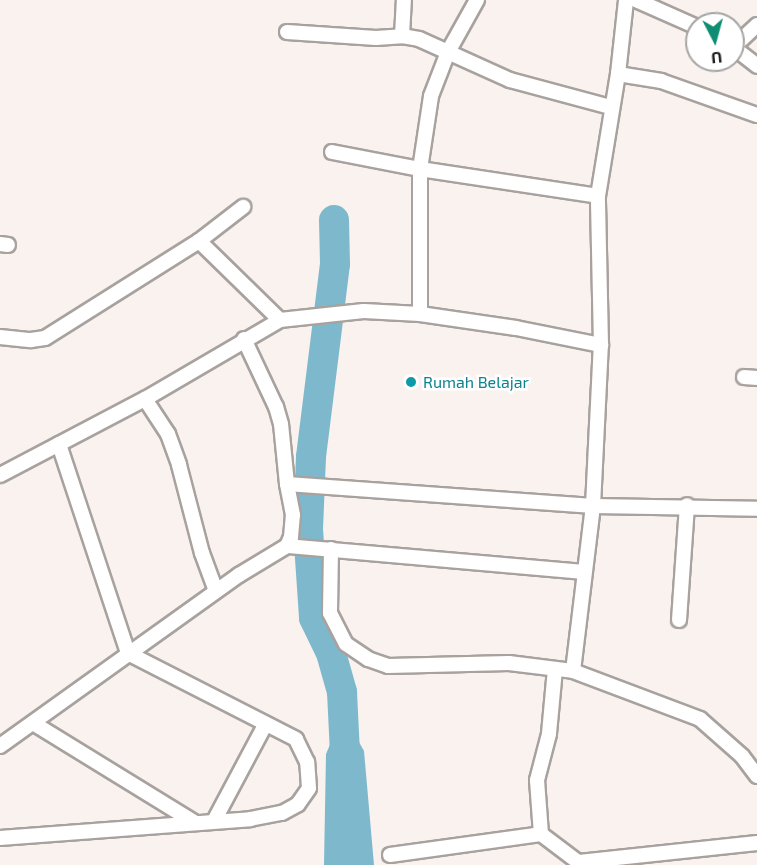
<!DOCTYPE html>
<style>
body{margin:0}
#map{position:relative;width:757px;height:865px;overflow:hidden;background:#f9f2ef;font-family:"Exo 2",sans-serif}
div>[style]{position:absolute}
.water>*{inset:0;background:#7eb8cc}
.river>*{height:30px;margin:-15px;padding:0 15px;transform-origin:15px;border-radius:15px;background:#7eb8cc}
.roads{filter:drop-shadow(2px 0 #a8a29f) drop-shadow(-2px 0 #a8a29f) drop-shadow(0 2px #a8a29f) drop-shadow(0 -2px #a8a29f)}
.minor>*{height:14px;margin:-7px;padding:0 7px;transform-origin:7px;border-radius:7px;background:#fff}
.dots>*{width:16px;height:16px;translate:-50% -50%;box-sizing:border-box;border:3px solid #fff;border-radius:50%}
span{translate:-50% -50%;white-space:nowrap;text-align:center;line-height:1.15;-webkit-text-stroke:5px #fff;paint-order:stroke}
.culture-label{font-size:16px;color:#0d838f}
.left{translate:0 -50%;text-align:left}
.north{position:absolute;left:685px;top:12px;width:60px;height:60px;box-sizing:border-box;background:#fff;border:2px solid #a5a5a4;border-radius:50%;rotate:174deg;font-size:16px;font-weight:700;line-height:24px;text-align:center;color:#1f1d1c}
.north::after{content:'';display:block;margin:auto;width:21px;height:27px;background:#0f8d73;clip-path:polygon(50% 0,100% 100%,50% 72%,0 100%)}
</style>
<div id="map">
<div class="water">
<i style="clip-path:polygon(343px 714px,364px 751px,374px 865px,324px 865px,326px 754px)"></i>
</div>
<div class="river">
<i style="left:334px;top:220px;width:44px;rotate:88.7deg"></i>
<i style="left:335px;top:264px;width:194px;rotate:97.1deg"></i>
<i style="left:311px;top:457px;width:72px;rotate:92.4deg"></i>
<i style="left:308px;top:529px;width:89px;rotate:86.1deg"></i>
<i style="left:314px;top:618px;width:39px;rotate:64deg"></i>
<i style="left:331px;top:653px;width:41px;rotate:74.2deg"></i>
<i style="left:342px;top:692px;width:62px;rotate:87.2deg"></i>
</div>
<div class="roads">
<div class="minor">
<i style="left:636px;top:0;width:67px;rotate:23.9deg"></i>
<i style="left:757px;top:25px;width:33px;rotate:137deg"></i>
<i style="left:733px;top:47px;width:31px;rotate:38deg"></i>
<i style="left:287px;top:32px;width:89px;rotate:3.9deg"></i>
<i style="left:376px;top:38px;width:26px;rotate:-4deg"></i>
<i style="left:402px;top:36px;width:17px;rotate:10deg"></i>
<i style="left:419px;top:39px;width:100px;rotate:24.3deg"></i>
<i style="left:510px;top:80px;width:104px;rotate:15.1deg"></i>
<i style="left:402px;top:36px;width:36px;rotate:-87deg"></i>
<i style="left:618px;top:74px;width:44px;rotate:9.2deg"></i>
<i style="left:661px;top:81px;width:102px;rotate:19.5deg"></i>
<i style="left:332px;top:152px;width:90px;rotate:10.9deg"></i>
<i style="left:420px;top:169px;width:180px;rotate:8.6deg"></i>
<i style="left:199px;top:241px;width:56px;rotate:-37.7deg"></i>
<i style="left:0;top:244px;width:8px;rotate:7deg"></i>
<i style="left:420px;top:314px;width:145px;rotate:-90deg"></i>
<i style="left:420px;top:169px;width:74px;rotate:-81.4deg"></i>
<i style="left:431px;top:96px;width:47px;rotate:-68.9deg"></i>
<i style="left:448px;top:52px;width:60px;rotate:-60.9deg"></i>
<i style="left:0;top:337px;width:31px;rotate:6deg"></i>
<i style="left:31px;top:340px;width:14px;rotate:-8deg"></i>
<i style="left:45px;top:338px;width:182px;rotate:-32.2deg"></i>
<i style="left:199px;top:241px;width:113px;rotate:44.3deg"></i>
<i style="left:744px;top:377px;width:13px;rotate:4deg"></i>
<i style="left:145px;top:399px;width:42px;rotate:56.7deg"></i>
<i style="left:168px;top:434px;width:33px;rotate:70deg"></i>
<i style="left:179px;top:465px;width:91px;rotate:75.4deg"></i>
<i style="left:202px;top:553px;width:40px;rotate:69.8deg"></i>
<i style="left:0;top:475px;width:164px;rotate:-27.7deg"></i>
<i style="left:145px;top:399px;width:156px;rotate:-30.3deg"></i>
<i style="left:280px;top:320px;width:84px;rotate:-6.1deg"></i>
<i style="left:364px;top:311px;width:56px;rotate:3.1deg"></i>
<i style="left:420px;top:314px;width:97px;rotate:8.3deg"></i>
<i style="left:516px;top:328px;width:87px;rotate:11.3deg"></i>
<i style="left:287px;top:484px;width:307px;rotate:4.1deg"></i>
<i style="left:593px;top:506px;width:164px;rotate:1deg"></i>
<i style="left:287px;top:546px;width:297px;rotate:5deg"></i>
<i style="left:331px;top:549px;width:64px;rotate:90.9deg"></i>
<i style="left:330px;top:613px;width:35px;rotate:63deg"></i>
<i style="left:346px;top:644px;width:27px;rotate:34deg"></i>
<i style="left:368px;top:659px;width:21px;rotate:19deg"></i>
<i style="left:388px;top:666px;width:121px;rotate:-1.4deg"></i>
<i style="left:509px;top:663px;width:64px;rotate:7.1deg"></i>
<i style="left:573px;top:671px;width:136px;rotate:20.7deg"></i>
<i style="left:700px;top:719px;width:56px;rotate:41.4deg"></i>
<i style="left:742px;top:756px;width:25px;rotate:53deg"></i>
<i style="left:679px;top:620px;width:115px;rotate:-86deg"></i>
<i style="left:555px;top:669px;width:65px;rotate:95.3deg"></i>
<i style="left:549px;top:734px;width:48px;rotate:104.6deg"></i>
<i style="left:537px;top:780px;width:54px;rotate:85.8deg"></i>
<i style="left:541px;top:834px;width:51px;rotate:37.1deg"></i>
<i style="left:573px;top:671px;width:166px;rotate:-83.1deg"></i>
<i style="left:593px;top:506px;width:161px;rotate:-87.2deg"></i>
<i style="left:601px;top:345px;width:149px;rotate:-91.2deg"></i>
<i style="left:598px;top:196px;width:124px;rotate:-80.7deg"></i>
<i style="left:618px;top:74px;width:74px;rotate:-83.8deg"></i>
<i style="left:33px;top:723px;width:189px;rotate:31.6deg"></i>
<i style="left:0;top:746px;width:294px;rotate:-35.6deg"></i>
<i style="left:239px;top:575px;width:56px;rotate:-31.1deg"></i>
<i style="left:287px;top:546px;width:10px;rotate:-66deg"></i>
<i style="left:291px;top:537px;width:22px;rotate:-85deg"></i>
<i style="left:293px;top:515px;width:32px;rotate:-101deg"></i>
<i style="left:287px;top:484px;width:60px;rotate:-95.7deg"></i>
<i style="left:281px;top:424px;width:18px;rotate:-106deg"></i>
<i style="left:276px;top:407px;width:75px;rotate:-115.2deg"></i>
<i style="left:214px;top:821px;width:109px;rotate:-62deg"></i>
<i style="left:0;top:838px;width:251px;rotate:-4.3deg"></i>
<i style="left:250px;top:819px;width:33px;rotate:-11deg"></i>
<i style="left:282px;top:813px;width:18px;rotate:-29deg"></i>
<i style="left:298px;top:804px;width:19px;rotate:-55deg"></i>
<i style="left:309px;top:788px;width:26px;rotate:-94deg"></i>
<i style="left:307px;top:762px;width:25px;rotate:-116deg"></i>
<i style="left:296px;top:739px;width:189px;rotate:-152.9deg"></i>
<i style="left:128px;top:653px;width:220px;rotate:-108.3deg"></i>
<i style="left:390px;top:855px;width:152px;rotate:-7.9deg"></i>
<i style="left:579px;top:862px;width:179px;rotate:-6.1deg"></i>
</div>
</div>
<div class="dots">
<i style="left:411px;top:382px;background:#0f9aa8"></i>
</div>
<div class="culture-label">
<span class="left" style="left:423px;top:382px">Rumah Belajar</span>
</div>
<div class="north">U</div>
</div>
